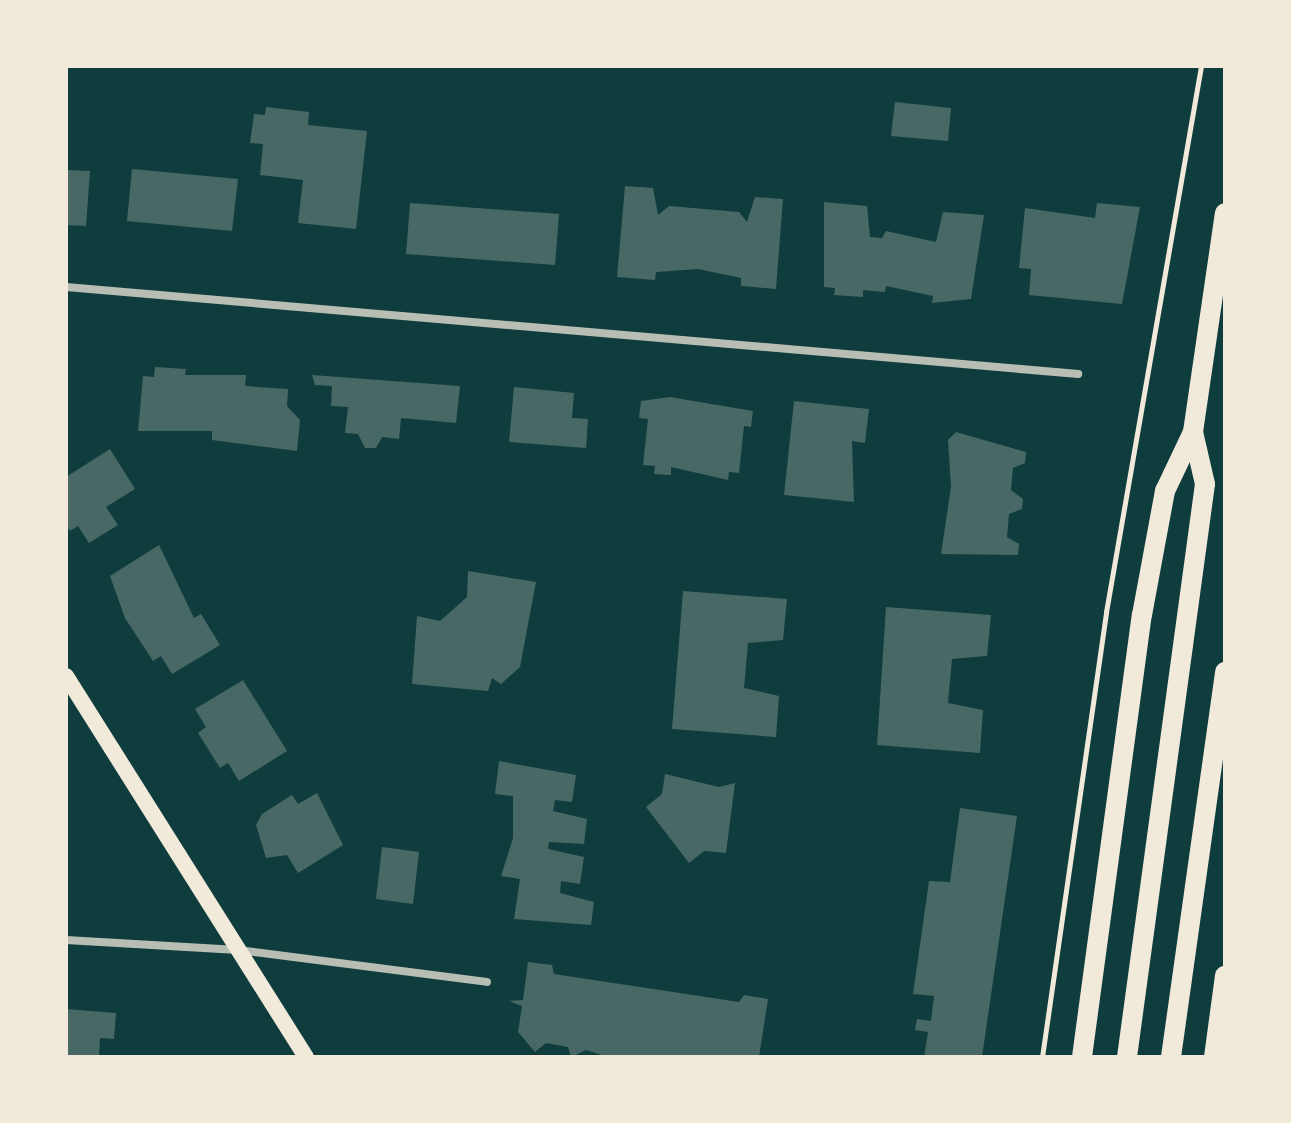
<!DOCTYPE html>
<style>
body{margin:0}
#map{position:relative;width:1291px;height:1123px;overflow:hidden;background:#0f3d3e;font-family:"Nunito Sans",sans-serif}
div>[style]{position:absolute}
.building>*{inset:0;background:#486865}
.path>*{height:5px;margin:-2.5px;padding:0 2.5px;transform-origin:2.5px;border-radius:2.5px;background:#f1e9da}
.minor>*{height:8px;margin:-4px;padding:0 4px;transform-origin:4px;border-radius:4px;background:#b8beb3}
.secondary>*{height:16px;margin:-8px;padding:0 8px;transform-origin:8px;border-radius:8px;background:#f1e9da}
.primary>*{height:20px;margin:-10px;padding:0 10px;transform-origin:10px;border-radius:10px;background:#f1e9da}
span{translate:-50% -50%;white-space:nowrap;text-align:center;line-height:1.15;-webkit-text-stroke:8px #f1e9da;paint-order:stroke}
.frame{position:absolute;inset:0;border:68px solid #f1e9da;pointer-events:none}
</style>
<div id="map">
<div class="building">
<i style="clip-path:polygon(895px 102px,951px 108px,948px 141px,891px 136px)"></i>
<i style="clip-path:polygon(266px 107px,309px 112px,308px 125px,367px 131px,356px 229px,298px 223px,303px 180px,260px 175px,263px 144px,250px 143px,254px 114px,265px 115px)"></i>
<i style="clip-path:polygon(132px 169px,238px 179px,232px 231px,127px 221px)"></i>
<i style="clip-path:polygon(66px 170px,90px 171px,86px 226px,66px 225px)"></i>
<i style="clip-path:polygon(625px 186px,653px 188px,658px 215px,669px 206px,739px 212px,747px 222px,755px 197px,783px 199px,776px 289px,741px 286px,741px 278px,698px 269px,656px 272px,655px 280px,617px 277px)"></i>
<i style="clip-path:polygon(824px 202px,867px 206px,870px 237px,882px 238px,886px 231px,936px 242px,943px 212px,984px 215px,971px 299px,932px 303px,933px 296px,886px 286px,885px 292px,863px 290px,863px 297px,834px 295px,835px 288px,824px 287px)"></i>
<i style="clip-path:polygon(410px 203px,559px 214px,555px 265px,406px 254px)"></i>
<i style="clip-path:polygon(1097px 203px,1140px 207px,1122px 304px,1029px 295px,1031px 269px,1019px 268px,1025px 208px,1095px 218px)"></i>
<i style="clip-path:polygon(155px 367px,186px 369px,185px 375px,246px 375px,245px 386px,288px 389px,287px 406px,300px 420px,297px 451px,212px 440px,212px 431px,138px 431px,143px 376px,154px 377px)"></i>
<i style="clip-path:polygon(312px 375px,460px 386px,456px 423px,401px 418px,399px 439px,382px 437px,376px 448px,365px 448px,358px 434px,345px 433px,348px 407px,331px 406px,332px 386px,315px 385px)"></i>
<i style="clip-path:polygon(514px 387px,574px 393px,572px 418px,588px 419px,586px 448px,509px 442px)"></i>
<i style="clip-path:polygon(670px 397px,753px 411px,751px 427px,744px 426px,739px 473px,729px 472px,728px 480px,671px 467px,671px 475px,654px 474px,655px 466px,643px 465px,648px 419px,639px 418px,641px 401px)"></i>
<i style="clip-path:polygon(794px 401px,869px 409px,865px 443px,852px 441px,854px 502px,784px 495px)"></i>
<i style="clip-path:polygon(956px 432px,1026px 452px,1025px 463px,1013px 468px,1011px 490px,1023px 499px,1022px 509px,1009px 514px,1007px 537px,1019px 544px,1018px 555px,941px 554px,951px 487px,948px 440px)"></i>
<i style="clip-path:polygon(110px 449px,135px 489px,106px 507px,118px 525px,89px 543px,78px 526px,70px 531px,66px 525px,66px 477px)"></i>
<i style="clip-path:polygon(159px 545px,194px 618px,201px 614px,220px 645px,172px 674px,161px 656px,153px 661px,125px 618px,110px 576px)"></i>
<i style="clip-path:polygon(468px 571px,536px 582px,520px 667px,501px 684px,492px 678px,488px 691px,412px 684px,417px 616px,440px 621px,467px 597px)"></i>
<i style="clip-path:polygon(683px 591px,787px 599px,783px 640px,748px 643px,744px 688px,779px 696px,776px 737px,672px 729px)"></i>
<i style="clip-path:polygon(886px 607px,991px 615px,987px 656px,952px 659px,948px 703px,983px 710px,980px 753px,877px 745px)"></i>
<i style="clip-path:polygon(243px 680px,287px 751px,239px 781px,228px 763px,220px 768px,198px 733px,206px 727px,195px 709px)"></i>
<i style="clip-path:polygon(499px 761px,576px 775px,572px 802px,555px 800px,553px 811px,587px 819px,584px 844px,549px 842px,548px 849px,584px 857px,580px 884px,561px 881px,560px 893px,594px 902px,591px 925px,514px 919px,520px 879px,501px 876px,513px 838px,513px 796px,495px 794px)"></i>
<i style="clip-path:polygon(665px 774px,719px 787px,735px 783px,726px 853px,704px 851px,689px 863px,646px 807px,662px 794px)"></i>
<i style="clip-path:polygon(317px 793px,343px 845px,298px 873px,287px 855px,266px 858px,256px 825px,262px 814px,292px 795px,298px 804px)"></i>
<i style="clip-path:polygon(960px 808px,1017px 816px,982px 1057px,924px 1057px,928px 1032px,915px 1030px,917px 1019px,931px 1021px,934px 996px,913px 994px,929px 881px,950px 882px)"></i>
<i style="clip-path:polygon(382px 847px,419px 852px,413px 904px,376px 899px)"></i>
<i style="clip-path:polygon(528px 962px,552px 965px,554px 974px,739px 1002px,744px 995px,768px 999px,759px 1057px,608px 1057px,586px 1050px,571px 1057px,568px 1047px,546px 1043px,535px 1052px,518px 1032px,522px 1006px,509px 1001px,523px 1000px)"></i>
<i style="clip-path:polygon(66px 1009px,116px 1013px,114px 1039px,100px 1038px,99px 1057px,66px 1057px)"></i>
</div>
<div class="path">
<i style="left:1042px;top:1057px;width:450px;rotate:-81.8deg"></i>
<i style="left:1106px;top:612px;width:554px;rotate:-80.13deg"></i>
</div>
<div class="minor">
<i style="left:66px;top:287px;width:1016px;rotate:4.91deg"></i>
<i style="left:66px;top:940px;width:172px;rotate:3.3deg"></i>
<i style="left:238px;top:950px;width:251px;rotate:7.3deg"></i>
</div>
<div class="secondary">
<i style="left:66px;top:676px;width:450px;rotate:57.8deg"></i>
</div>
<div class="primary">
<i style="left:1082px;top:1057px;width:446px;rotate:-82.3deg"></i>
<i style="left:1142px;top:615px;width:126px;rotate:-79.5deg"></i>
<i style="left:1165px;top:491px;width:65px;rotate:-64.6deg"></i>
<i style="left:1127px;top:1057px;width:578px;rotate:-82.25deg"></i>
<i style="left:1205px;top:484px;width:53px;rotate:-103deg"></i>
<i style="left:1193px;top:432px;width:221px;rotate:-81.7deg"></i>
<i style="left:1171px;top:1057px;width:389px;rotate:-82deg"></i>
<i style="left:1214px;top:1057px;width:82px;rotate:-82.3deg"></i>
</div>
<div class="frame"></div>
</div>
